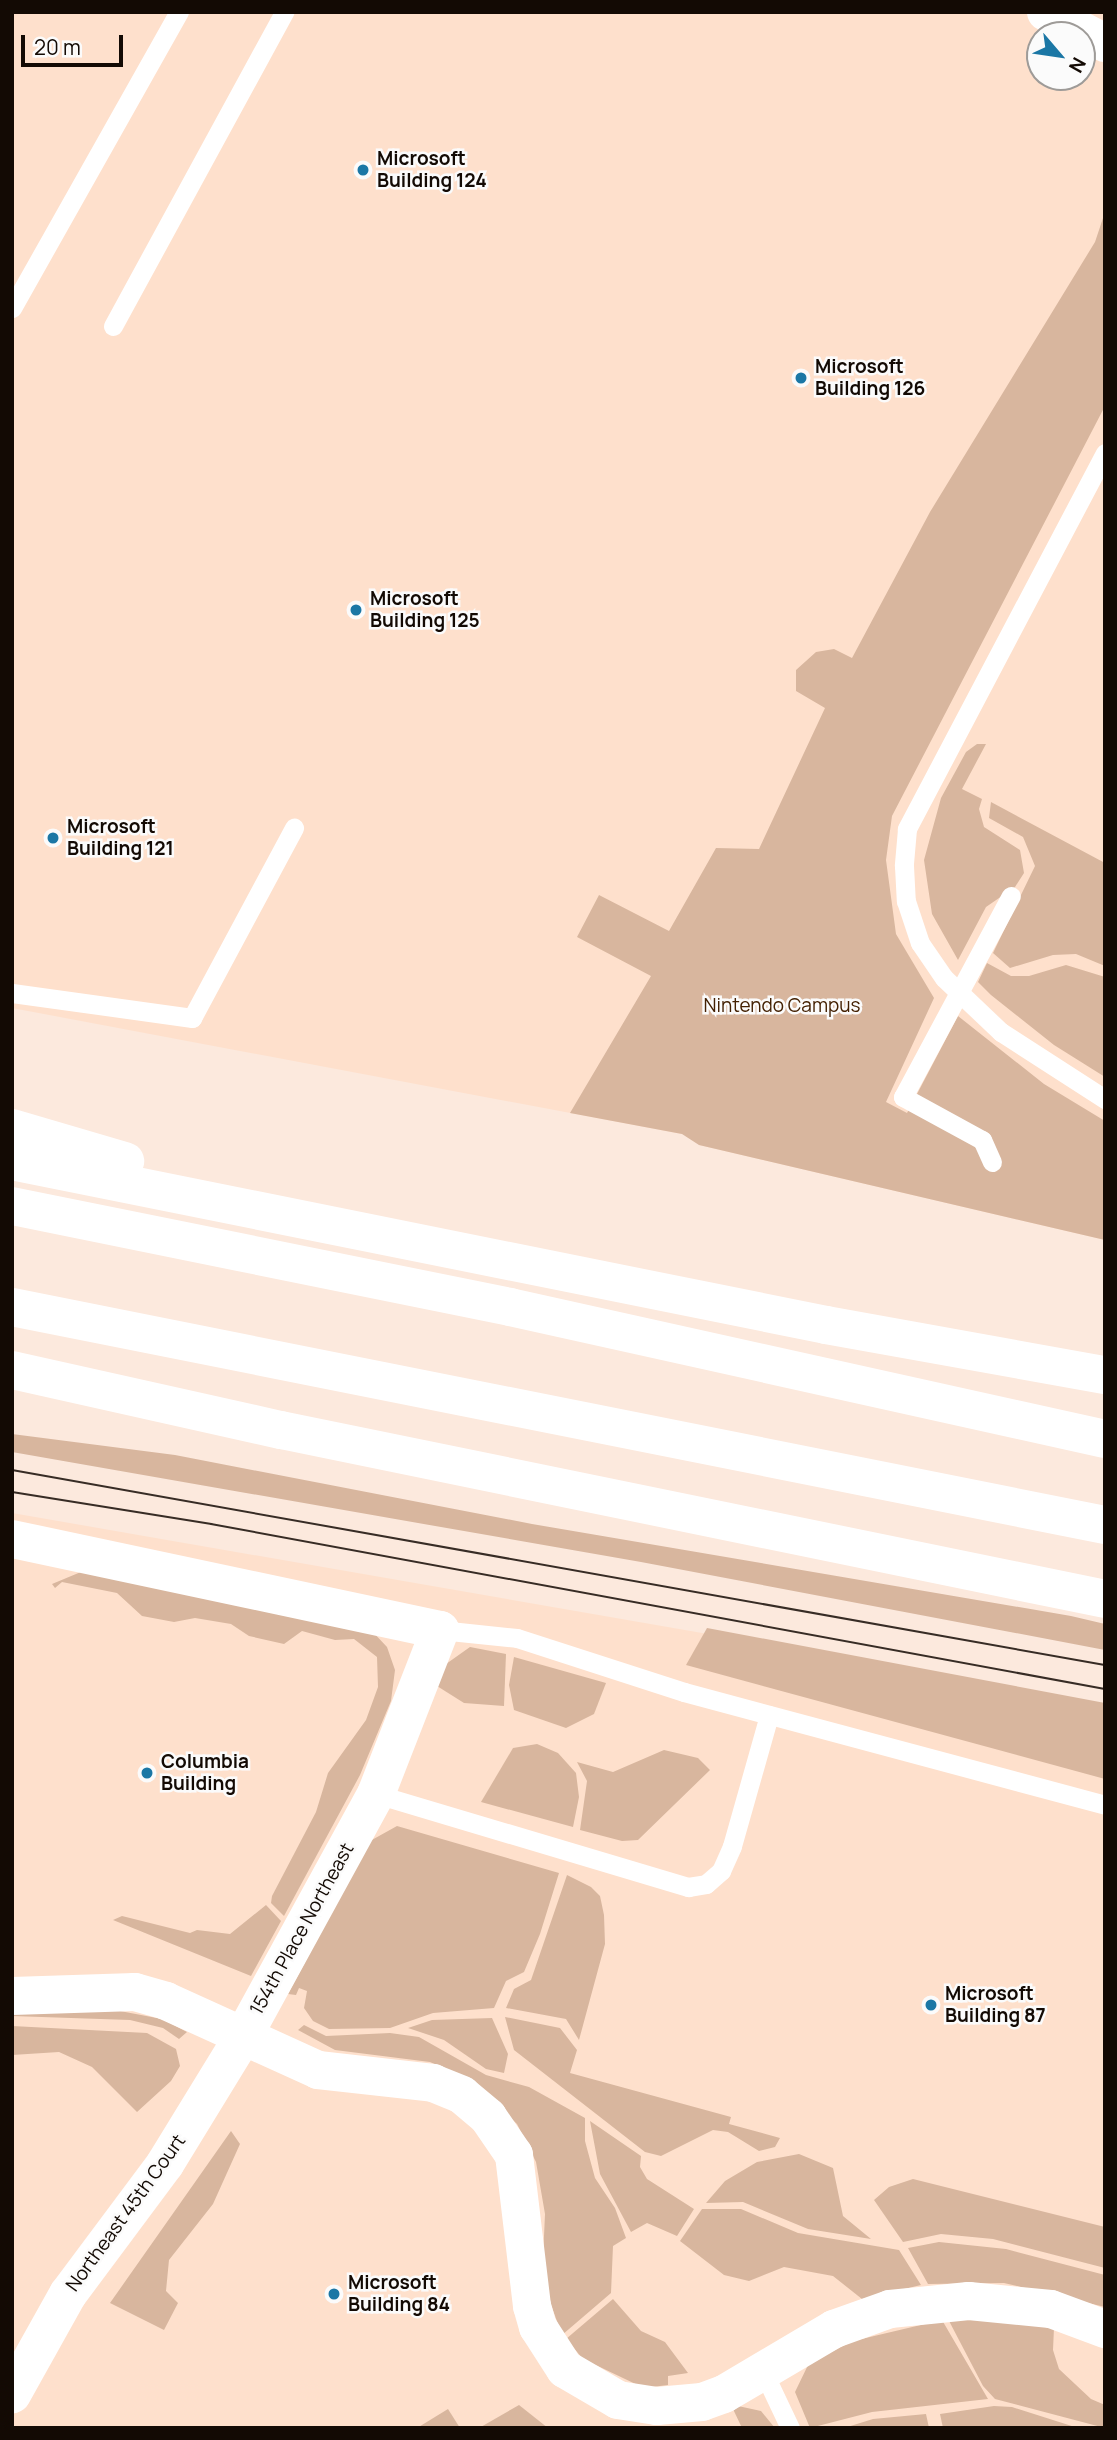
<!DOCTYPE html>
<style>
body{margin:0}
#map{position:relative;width:1117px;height:2440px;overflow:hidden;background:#fce9dd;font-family:Manrope,sans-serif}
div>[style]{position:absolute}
.built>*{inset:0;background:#fee0cc}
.green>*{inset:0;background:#d8b69e}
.lane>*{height:19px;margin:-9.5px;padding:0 9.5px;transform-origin:9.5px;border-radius:9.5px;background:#fff}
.street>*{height:38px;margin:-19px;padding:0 19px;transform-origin:19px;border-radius:19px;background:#fff}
.highway>*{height:38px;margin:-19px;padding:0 19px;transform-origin:19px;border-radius:19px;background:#fff}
.tram>*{height:2px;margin:-1px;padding:0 1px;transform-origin:1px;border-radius:1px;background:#372c25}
.dots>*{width:19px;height:19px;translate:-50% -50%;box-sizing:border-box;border:4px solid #fbfbfb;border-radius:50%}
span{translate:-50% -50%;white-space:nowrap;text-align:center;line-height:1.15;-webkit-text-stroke:5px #fbfbfb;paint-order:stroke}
.poi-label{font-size:19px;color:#130a04;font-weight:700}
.left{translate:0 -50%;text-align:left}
.park-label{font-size:19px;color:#432002}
.street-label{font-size:19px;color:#130a04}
.frame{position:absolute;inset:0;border:14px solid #130a04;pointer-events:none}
.north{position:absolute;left:1026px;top:21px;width:70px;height:70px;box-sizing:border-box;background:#fbfbfb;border:2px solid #9e9b98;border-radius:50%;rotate:119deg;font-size:19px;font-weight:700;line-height:28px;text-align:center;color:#130a04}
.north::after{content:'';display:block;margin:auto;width:24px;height:32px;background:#1b77a5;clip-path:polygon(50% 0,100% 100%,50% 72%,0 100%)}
.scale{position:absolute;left:21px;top:35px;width:102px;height:32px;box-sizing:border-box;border:4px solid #130a04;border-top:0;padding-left:9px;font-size:21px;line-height:24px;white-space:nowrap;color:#130a04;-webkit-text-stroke:5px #fbfbfb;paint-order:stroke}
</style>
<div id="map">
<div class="built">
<i style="clip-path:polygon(evenodd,12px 12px,1105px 12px,1105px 318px,682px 1134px,12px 1008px,12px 12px,1040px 35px,1082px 35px,1082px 77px,1040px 77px,1040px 35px)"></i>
<i style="clip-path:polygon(1105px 367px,1105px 1240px,699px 1145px)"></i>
<i style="clip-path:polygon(12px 1513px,967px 1679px,1105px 1708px,1105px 2428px,12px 2428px)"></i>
</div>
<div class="green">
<i style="clip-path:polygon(1105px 212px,1105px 406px,892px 816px,886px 860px,896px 934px,934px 998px,886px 1102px,907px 1113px,958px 1016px,1044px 1084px,1105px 1121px,1105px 1240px,699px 1145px,682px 1134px,570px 1113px,651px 976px,577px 937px,599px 895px,669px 931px,716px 848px,759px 849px,825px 708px,796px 691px,796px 670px,816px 652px,834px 649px,852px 658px,930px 512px,1095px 242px)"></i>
<i style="clip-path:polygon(977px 744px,986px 744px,962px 789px,982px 799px,979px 809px,984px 827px,1020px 850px,1024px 873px,1015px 887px,986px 907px,958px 960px,932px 914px,924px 860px,941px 798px,966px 752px)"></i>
<i style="clip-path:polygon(991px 802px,1105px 863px,1105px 966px,1076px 954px,1053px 955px,1010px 968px,993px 953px,1035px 866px,1023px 837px,989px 818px)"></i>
<i style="clip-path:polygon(987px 963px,1011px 976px,1029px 976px,1066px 965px,1105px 977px,1105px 1077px,1054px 1045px,991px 995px,978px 982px)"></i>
<i style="clip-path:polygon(12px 1434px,175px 1455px,532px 1524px,1071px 1616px,1105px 1624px,1105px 1650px,641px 1562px,12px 1452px)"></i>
<i style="clip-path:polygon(88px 1569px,371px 1630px,387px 1647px,395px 1670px,391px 1701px,360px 1775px,284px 1916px,271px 1903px,272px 1896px,316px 1812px,328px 1773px,366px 1720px,378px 1687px,377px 1657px,354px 1639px,335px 1640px,302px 1631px,284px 1644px,249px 1636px,231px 1624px,195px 1618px,174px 1622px,142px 1616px,117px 1593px,62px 1582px,55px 1588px,52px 1584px)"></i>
<i style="clip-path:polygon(707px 1628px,1105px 1703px,1105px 1779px,686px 1665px)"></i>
<i style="clip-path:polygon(470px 1647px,506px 1654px,504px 1706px,464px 1703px,437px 1686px,446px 1664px)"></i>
<i style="clip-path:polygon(514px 1657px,606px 1683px,594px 1714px,566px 1728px,514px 1710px,509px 1685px)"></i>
<i style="clip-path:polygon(537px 1744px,558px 1753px,576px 1773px,579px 1797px,573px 1827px,481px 1802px,513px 1748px)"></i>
<i style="clip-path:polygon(664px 1750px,698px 1758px,710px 1770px,638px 1840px,622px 1841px,580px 1830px,587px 1781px,577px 1762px,613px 1772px)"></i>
<i style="clip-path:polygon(397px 1826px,559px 1873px,540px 1934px,524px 1972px,506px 1981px,494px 2008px,433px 2013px,390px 2028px,329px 2029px,313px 2021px,304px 2008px,307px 1991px,299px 1988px,296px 1995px,288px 1994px,370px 1841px)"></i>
<i style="clip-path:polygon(567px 1875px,591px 1887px,600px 1896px,604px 1915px,605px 1944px,579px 2040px,566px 2019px,506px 2008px,514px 1989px,531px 1980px)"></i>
<i style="clip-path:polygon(266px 1905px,281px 1921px,251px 1976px,113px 1920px,122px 1916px,190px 1933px,197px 1930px,230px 1934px)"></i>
<i style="clip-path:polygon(12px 2009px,120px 2011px,162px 2019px,187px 2032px,179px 2039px,163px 2028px,130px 2020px,12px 2016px)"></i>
<i style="clip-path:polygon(505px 2017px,560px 2028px,577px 2050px,570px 2073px,731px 2117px,729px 2124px,780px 2138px,775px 2147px,759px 2151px,728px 2132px,713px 2130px,661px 2156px,645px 2152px,514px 2050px)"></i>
<i style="clip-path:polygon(492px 2018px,508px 2054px,504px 2073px,486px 2069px,444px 2040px,408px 2028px,432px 2020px)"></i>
<i style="clip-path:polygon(304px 2025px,326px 2036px,390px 2033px,419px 2037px,486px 2075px,529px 2087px,585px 2118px,585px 2141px,595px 2178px,615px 2208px,626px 2238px,613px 2246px,611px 2293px,562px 2335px,542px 2280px,545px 2214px,536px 2162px,517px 2124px,472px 2081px,430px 2062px,335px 2050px,298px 2030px)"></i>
<i style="clip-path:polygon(12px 2026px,147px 2033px,176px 2049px,180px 2066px,171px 2081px,137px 2112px,92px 2067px,59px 2052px,12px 2055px)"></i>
<i style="clip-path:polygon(590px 2121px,641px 2156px,640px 2167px,647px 2179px,694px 2209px,677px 2236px,647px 2223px,631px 2232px,600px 2174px)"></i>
<i style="clip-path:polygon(231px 2131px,240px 2144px,213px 2204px,169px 2260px,166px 2291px,178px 2303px,164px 2330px,110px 2303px)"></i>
<i style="clip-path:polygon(799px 2154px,833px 2168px,843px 2216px,871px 2239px,808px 2229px,743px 2202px,706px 2203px,725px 2181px,757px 2162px)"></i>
<i style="clip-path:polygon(913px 2179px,1105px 2227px,1105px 2268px,993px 2239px,941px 2234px,903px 2242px,874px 2200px,889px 2187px)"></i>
<i style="clip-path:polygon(702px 2209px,741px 2209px,798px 2233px,899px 2250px,921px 2285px,862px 2299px,833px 2276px,784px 2267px,749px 2281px,724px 2275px,680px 2241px)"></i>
<i style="clip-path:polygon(939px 2242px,1006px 2249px,1105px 2275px,1105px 2307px,1004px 2283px,928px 2284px,908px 2248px)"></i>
<i style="clip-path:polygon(613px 2299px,641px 2331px,665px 2342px,688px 2373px,668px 2376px,668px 2385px,644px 2388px,583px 2359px,566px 2339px)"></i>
<i style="clip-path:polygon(965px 2317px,1054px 2328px,1053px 2350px,1059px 2369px,1091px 2399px,1105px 2405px,1105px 2428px,995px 2399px,983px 2386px,948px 2319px)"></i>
<i style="clip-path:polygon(942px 2320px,988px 2399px,872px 2412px,810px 2428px,795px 2392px,809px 2363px,853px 2341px)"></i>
<i style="clip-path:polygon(519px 2405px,548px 2428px,479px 2428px)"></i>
<i style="clip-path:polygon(738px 2406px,761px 2411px,775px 2428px,742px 2428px,733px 2409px)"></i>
<i style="clip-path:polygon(994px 2406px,1012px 2407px,1078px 2428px,943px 2428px,940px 2414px)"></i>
<i style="clip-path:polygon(448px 2409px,460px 2428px,417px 2428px)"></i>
<i style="clip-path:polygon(926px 2414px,929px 2428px,844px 2428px,873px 2419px)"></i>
</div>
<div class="lane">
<i style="left:12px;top:308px;width:340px;rotate:-60.6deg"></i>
<i style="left:113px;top:326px;width:358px;rotate:-61.4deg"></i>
<i style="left:1105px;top:453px;width:425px;rotate:117.8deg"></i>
<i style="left:907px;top:829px;width:37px;rotate:95deg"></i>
<i style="left:904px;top:866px;width:35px;rotate:87deg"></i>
<i style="left:906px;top:901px;width:44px;rotate:71.6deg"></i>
<i style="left:920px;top:943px;width:42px;rotate:55.6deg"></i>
<i style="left:944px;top:978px;width:79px;rotate:43.5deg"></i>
<i style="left:1001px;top:1032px;width:124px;rotate:32.8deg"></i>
<i style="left:12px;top:993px;width:182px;rotate:7.9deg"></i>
<i style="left:192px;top:1018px;width:216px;rotate:-61.8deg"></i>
<i style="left:992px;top:1162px;width:24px;rotate:-114deg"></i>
<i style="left:982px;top:1140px;width:90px;rotate:-151.4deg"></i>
<i style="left:903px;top:1097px;width:228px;rotate:-61.8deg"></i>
<i style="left:440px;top:1630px;width:77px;rotate:5.9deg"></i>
<i style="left:517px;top:1638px;width:176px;rotate:17.9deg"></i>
<i style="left:684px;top:1692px;width:436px;rotate:15deg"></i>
<i style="left:376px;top:1794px;width:326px;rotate:16.6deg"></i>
<i style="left:688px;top:1887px;width:18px;rotate:-9deg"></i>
<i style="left:706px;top:1884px;width:20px;rotate:-41deg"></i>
<i style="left:721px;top:1871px;width:27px;rotate:-66deg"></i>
<i style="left:732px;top:1846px;width:136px;rotate:-74.2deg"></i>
<i style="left:762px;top:2369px;width:65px;rotate:64.6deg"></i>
</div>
<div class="street">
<i style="left:1046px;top:12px;width:67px;rotate:27.7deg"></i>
<i style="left:12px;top:1539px;width:438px;rotate:12deg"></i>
<i style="left:440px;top:1630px;width:176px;rotate:111.3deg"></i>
<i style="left:376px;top:1794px;width:275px;rotate:118.7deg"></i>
<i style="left:244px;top:2035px;width:151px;rotate:121.5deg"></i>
<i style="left:165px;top:2164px;width:162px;rotate:126.7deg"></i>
<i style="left:68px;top:2294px;width:115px;rotate:119.2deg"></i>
<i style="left:12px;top:1996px;width:123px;rotate:-1.9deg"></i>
<i style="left:135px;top:1992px;width:32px;rotate:16deg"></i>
<i style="left:166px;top:2001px;width:167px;rotate:24.4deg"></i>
<i style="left:318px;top:2070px;width:116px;rotate:6.4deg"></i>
<i style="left:433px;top:2083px;width:31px;rotate:22deg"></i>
<i style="left:462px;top:2095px;width:34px;rotate:40deg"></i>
<i style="left:488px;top:2117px;width:46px;rotate:55.6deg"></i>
<i style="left:514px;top:2155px;width:152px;rotate:83.2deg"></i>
<i style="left:532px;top:2306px;width:22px;rotate:74deg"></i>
<i style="left:538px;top:2327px;width:50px;rotate:57.3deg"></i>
<i style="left:565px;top:2369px;width:61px;rotate:30.3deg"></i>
<i style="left:618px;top:2400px;width:39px;rotate:9deg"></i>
<i style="left:657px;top:2406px;width:45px;rotate:-5.1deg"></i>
<i style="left:702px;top:2402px;width:23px;rotate:-20deg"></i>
<i style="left:724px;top:2394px;width:128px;rotate:-30.6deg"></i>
<i style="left:834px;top:2329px;width:59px;rotate:-19.7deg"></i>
<i style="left:890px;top:2309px;width:79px;rotate:-5.8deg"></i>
<i style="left:969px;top:2301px;width:82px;rotate:5.6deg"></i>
<i style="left:1051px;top:2309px;width:58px;rotate:20.3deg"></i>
</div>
<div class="highway">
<i style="left:12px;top:1128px;width:118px;rotate:16.3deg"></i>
<i style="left:12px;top:1161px;width:830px;rotate:11.39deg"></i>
<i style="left:826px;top:1325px;width:283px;rotate:10.2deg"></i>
<i style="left:12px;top:1206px;width:508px;rotate:11.46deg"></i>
<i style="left:510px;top:1307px;width:609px;rotate:12.51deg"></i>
<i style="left:12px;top:1307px;width:1115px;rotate:11.28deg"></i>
<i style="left:12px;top:1370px;width:276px;rotate:12.6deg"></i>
<i style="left:281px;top:1430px;width:841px;rotate:11.59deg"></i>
</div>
<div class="tram">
<i style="left:12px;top:1470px;width:1110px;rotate:10.12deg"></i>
<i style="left:12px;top:1492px;width:202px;rotate:9.1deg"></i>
<i style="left:211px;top:1524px;width:909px;rotate:10.46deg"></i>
</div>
<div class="dots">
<i style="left:363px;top:170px;background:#1b77a5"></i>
<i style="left:801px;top:378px;background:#1b77a5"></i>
<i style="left:356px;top:610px;background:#1b77a5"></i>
<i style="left:53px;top:838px;background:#1b77a5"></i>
<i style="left:147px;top:1773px;background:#1b77a5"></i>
<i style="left:931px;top:2005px;background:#1b77a5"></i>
<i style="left:334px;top:2294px;background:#1b77a5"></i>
</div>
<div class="poi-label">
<span class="left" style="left:377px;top:170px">Microsoft<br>Building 124</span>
<span class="left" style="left:815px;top:378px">Microsoft<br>Building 126</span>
<span class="left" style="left:370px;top:610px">Microsoft<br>Building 125</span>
<span class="left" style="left:67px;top:838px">Microsoft<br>Building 121</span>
<span class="left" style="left:161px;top:1773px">Columbia<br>Building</span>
<span class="left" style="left:945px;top:2005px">Microsoft<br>Building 87</span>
<span class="left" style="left:348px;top:2294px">Microsoft<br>Building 84</span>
</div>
<div class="park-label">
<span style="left:782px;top:1006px">Nintendo Campus</span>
</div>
<div class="street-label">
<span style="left:302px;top:1929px;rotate:-61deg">154th Place Northeast</span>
<span style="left:126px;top:2213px;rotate:-54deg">Northeast 45th Court</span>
</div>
<div class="frame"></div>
<div class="north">N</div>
<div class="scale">20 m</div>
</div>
